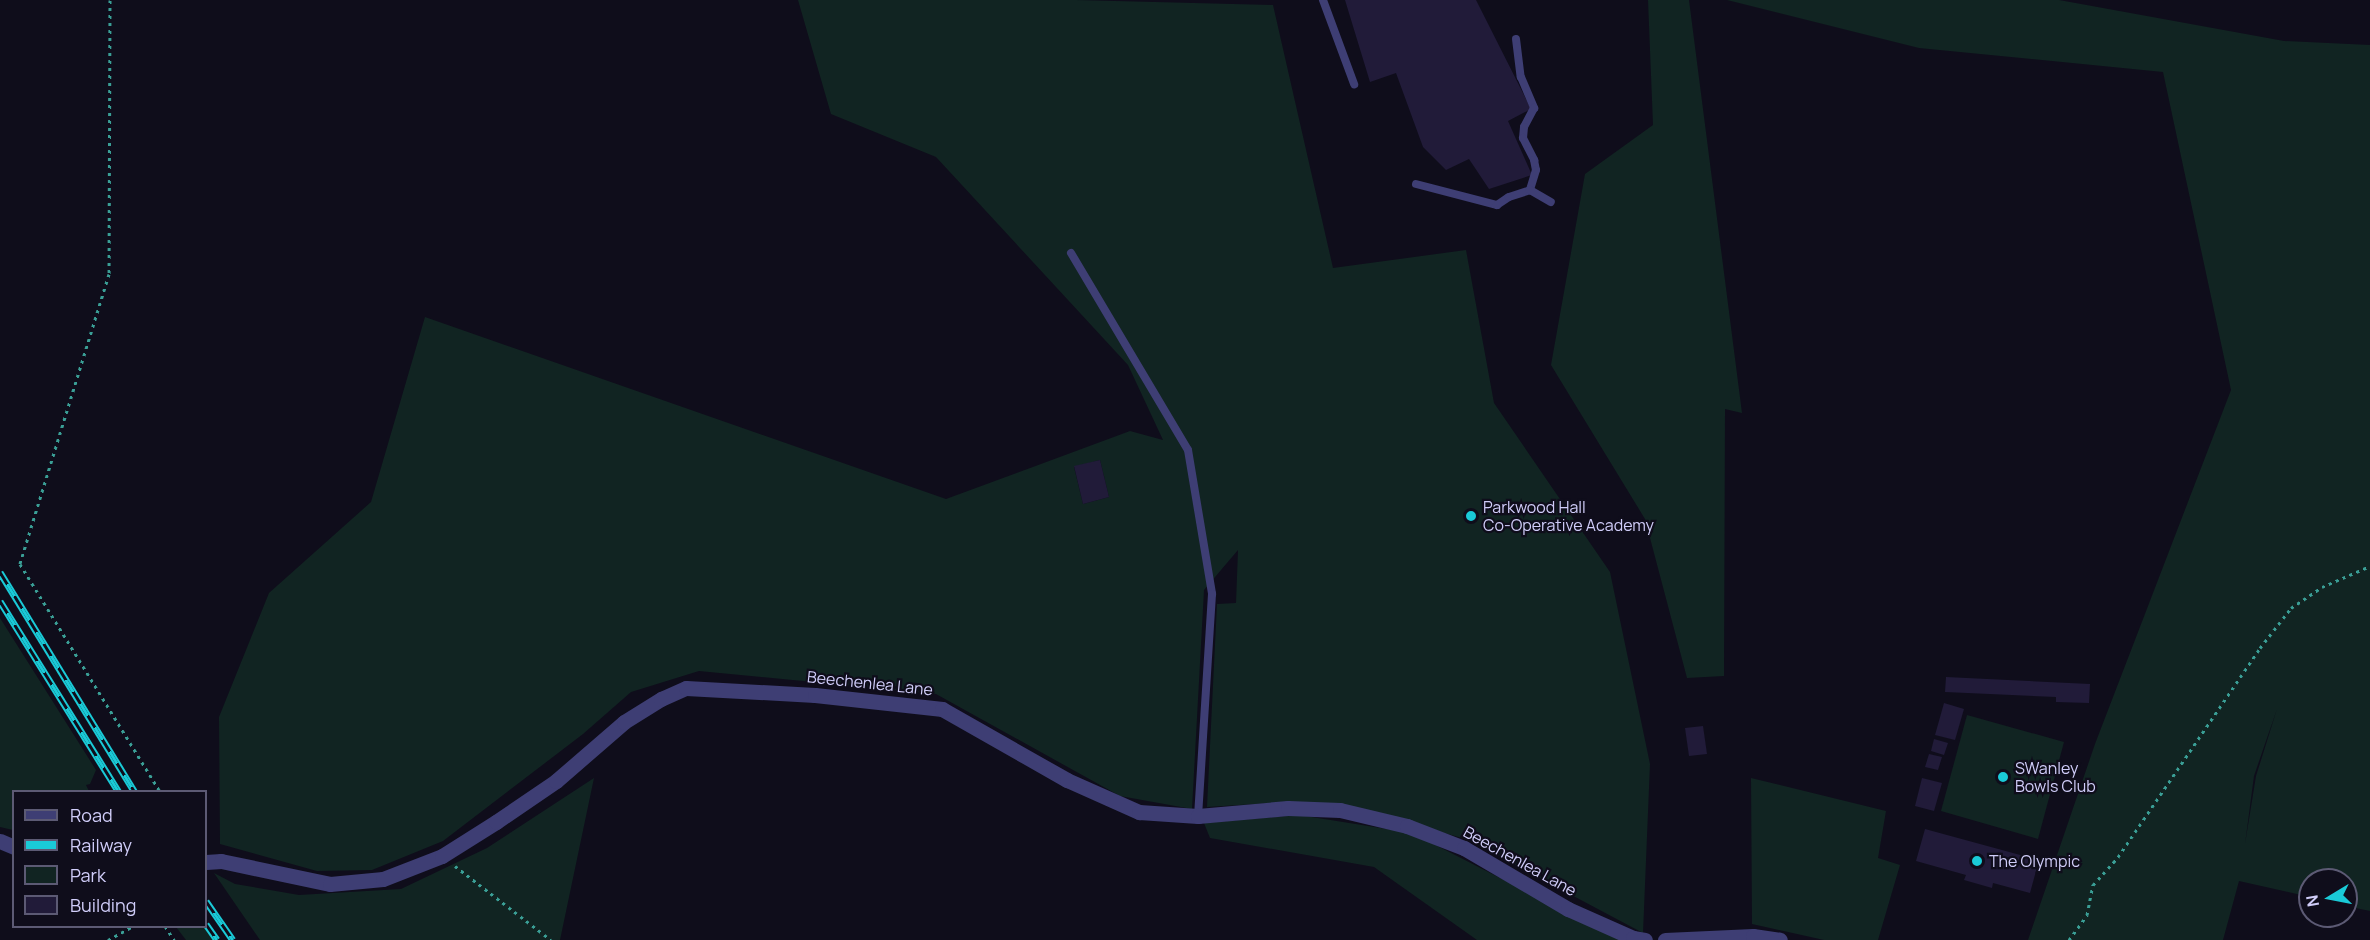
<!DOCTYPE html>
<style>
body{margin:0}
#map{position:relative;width:2370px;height:940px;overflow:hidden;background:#0f0d1b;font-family:Manrope,sans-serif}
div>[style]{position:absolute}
.green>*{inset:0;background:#112422}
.building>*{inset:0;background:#211b39}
.path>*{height:3px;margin-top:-1.5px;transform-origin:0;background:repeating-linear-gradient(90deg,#3a9f96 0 3px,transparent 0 7.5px)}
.lane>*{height:8px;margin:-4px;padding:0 4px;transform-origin:4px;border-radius:4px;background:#3e3e74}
.street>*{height:15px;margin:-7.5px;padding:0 7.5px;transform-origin:7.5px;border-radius:7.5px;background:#3e3e74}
.rail>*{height:7px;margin-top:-3.5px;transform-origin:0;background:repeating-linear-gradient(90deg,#0f0d1b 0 14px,#1acad7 0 28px);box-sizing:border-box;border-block:2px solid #1acad7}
.dots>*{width:16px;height:16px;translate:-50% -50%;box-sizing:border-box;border:3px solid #0f0d1b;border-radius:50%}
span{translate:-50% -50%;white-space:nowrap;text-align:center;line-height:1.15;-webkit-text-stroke:4.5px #0f0d1b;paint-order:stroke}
.poi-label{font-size:16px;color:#d0cdf9}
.left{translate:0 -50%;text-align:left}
.street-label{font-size:16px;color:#d0cdf9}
.legend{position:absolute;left:12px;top:790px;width:195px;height:138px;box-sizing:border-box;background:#0f0d1b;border:2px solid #5c5a74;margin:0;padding:8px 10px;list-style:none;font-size:18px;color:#d0cdf9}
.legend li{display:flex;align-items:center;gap:12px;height:30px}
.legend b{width:30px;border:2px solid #5c5a74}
.north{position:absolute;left:2298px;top:868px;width:60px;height:60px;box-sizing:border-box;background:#0f0d1b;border:2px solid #5c5a74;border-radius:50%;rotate:260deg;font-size:16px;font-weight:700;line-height:24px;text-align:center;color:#d0cdf9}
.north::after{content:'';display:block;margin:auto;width:21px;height:27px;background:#1acad7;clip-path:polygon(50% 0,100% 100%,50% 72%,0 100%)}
</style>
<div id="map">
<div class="green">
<i style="clip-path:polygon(evenodd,798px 0,1076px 0,1273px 5px,1333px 268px,1466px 250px,1494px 403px,1610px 572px,1650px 764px,1643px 933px,1466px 839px,1337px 804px,1288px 802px,1207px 807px,1217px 604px,1236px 603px,1238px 550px,1204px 590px,1192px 809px,1120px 796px,936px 694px,699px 671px,631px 692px,583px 734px,443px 841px,372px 870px,317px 871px,220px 844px,219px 717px,269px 593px,371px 502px,425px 317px,946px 499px,1130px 431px,1163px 440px,1128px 365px,936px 157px,831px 114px,798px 0,1100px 460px,1109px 497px,1083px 504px,1074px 467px,1100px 460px)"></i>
<i style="clip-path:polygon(1648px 0,1689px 0,1742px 413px,1725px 409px,1724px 676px,1687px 678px,1645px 519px,1551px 365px,1585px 174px,1653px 125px)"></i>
<i style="clip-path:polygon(evenodd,1727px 0,2059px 0,2284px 41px,2370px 45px,2370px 911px,2346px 906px,2346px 880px,2310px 880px,2310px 897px,2239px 881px,2223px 940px,2028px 940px,2095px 744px,2231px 390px,2163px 72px,1919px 48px,1727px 0,2277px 709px,2256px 776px,2245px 844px,2254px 776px,2277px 709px)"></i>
<i style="clip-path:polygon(0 618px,96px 770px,90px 784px,86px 785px,89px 791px,14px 792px,13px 830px,0 827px)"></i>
<i style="clip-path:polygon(1967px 715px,2064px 742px,2038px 839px,1941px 811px)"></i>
<i style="clip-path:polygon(594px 778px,560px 940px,260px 940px,214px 873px,235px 884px,299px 895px,401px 889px,487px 848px)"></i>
<i style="clip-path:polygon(1751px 778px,1886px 811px,1878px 858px,1900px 865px,1878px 940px,1824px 940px,1752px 924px)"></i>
<i style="clip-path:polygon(1299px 815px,1412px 833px,1621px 940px,1477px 940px,1374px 867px,1210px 838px,1204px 823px)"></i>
<i style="clip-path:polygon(206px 925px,216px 940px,186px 940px,176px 927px)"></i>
</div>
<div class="building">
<i style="clip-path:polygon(1345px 0,1476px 0,1531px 109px,1508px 121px,1532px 175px,1489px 189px,1469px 159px,1446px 170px,1423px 147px,1396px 73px,1370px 82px)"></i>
<i style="clip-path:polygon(1100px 460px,1109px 497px,1083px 504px,1074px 466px)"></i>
<i style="clip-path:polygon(1946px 677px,2090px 684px,2089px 703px,2056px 702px,2056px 697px,1945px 692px)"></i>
<i style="clip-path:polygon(1944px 703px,1964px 709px,1955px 740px,1935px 735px)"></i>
<i style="clip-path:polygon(1703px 726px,1707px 754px,1689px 756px,1685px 728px)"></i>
<i style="clip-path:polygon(1934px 739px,1948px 743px,1944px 755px,1931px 751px)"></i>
<i style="clip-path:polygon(1929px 754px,1942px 757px,1938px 770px,1925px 767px)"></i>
<i style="clip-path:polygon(1922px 778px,1942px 783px,1934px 811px,1915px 806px)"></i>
<i style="clip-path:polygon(1925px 829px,2039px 860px,2030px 893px,1993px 883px,1992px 888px,1964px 880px,1966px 875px,1916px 861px)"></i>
</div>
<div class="path">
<i style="left:110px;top:0;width:274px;rotate:90.2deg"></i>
<i style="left:109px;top:274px;width:303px;rotate:107.1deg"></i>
<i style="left:20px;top:564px;width:268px;rotate:58.4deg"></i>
<i style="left:455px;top:866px;width:121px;rotate:37.6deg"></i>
<i style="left:165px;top:926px;width:17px;rotate:57deg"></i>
<i style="left:108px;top:940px;width:29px;rotate:-29deg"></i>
<i style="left:2069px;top:940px;width:31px;rotate:-54deg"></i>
<i style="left:2087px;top:915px;width:31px;rotate:-79deg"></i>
<i style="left:2093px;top:885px;width:38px;rotate:-48deg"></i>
<i style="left:2118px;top:857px;width:253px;rotate:-55.8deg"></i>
<i style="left:2260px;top:648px;width:51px;rotate:-52.2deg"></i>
<i style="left:2291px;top:608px;width:37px;rotate:-34deg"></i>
<i style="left:2322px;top:587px;width:52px;rotate:-23.6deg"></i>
</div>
<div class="lane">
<i style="left:1323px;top:0;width:90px;rotate:69.7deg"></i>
<i style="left:1516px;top:39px;width:38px;rotate:83deg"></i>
<i style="left:1521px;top:77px;width:34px;rotate:67deg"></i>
<i style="left:1534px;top:108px;width:21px;rotate:118deg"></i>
<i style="left:1524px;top:127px;width:11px;rotate:95deg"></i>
<i style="left:1523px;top:138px;width:25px;rotate:63deg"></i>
<i style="left:1534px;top:160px;width:10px;rotate:79deg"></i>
<i style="left:1536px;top:170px;width:21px;rotate:107deg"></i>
<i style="left:1416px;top:184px;width:84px;rotate:14.5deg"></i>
<i style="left:1497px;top:205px;width:14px;rotate:-34deg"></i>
<i style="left:1509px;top:197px;width:22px;rotate:-18deg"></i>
<i style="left:1530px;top:190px;width:24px;rotate:30deg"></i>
<i style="left:1071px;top:253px;width:229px;rotate:59.3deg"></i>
<i style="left:1188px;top:450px;width:146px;rotate:80.5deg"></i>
<i style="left:1212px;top:594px;width:222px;rotate:93.6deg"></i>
</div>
<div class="street">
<i style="left:0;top:841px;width:15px;rotate:23deg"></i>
<i style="left:206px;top:862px;width:15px;rotate:-4deg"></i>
<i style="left:221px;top:861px;width:111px;rotate:11.9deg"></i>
<i style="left:330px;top:884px;width:53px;rotate:-5.4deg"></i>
<i style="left:383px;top:879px;width:63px;rotate:-21.3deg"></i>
<i style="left:442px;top:856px;width:64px;rotate:-32.2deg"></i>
<i style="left:496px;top:822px;width:73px;rotate:-34.3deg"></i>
<i style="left:556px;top:781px;width:90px;rotate:-40.9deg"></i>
<i style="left:624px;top:722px;width:44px;rotate:-31.9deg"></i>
<i style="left:661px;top:699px;width:27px;rotate:-24deg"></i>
<i style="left:686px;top:688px;width:129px;rotate:3.1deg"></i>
<i style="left:815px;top:695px;width:128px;rotate:6.3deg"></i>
<i style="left:942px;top:709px;width:144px;rotate:29.6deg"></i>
<i style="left:1067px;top:780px;width:79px;rotate:24deg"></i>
<i style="left:1139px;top:812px;width:59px;rotate:3.9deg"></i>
<i style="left:1198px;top:816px;width:90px;rotate:-5.1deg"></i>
<i style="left:1288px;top:808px;width:52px;rotate:2.2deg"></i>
<i style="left:1340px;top:810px;width:69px;rotate:13.4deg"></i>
<i style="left:1407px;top:826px;width:61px;rotate:21.1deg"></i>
<i style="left:1464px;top:848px;width:121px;rotate:30.4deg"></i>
<i style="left:1568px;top:909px;width:71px;rotate:24deg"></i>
<i style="left:1633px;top:938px;width:12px;rotate:9deg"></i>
<i style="left:1665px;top:940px;width:88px;rotate:-2.6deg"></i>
<i style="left:1753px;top:936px;width:27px;rotate:8deg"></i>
</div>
<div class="rail">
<i style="left:0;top:572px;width:258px;rotate:58.5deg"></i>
<i style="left:0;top:601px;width:225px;rotate:58.1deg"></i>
<i style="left:206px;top:901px;width:47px;rotate:55.3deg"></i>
<i style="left:206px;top:924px;width:19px;rotate:55deg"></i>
</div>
<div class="dots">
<i style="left:1471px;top:516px;background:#1acad7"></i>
<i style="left:2003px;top:777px;background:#1acad7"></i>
<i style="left:1977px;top:861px;background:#1acad7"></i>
</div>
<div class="poi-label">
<span class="left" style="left:1483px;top:516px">Parkwood Hall<br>Co-Operative Academy</span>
<span class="left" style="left:2015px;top:777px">SWanley<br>Bowls Club</span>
<span class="left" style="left:1989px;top:861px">The Olympic</span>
</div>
<div class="street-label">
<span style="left:870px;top:683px;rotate:6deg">Beechenlea Lane</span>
<span style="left:1520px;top:861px;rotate:29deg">Beechenlea Lane</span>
</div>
<ul class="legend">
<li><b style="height:8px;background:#3e3e74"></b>Road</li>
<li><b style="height:8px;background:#1acad7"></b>Railway</li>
<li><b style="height:16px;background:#112422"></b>Park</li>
<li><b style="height:16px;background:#211b39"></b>Building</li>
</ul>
<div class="north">N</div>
</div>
